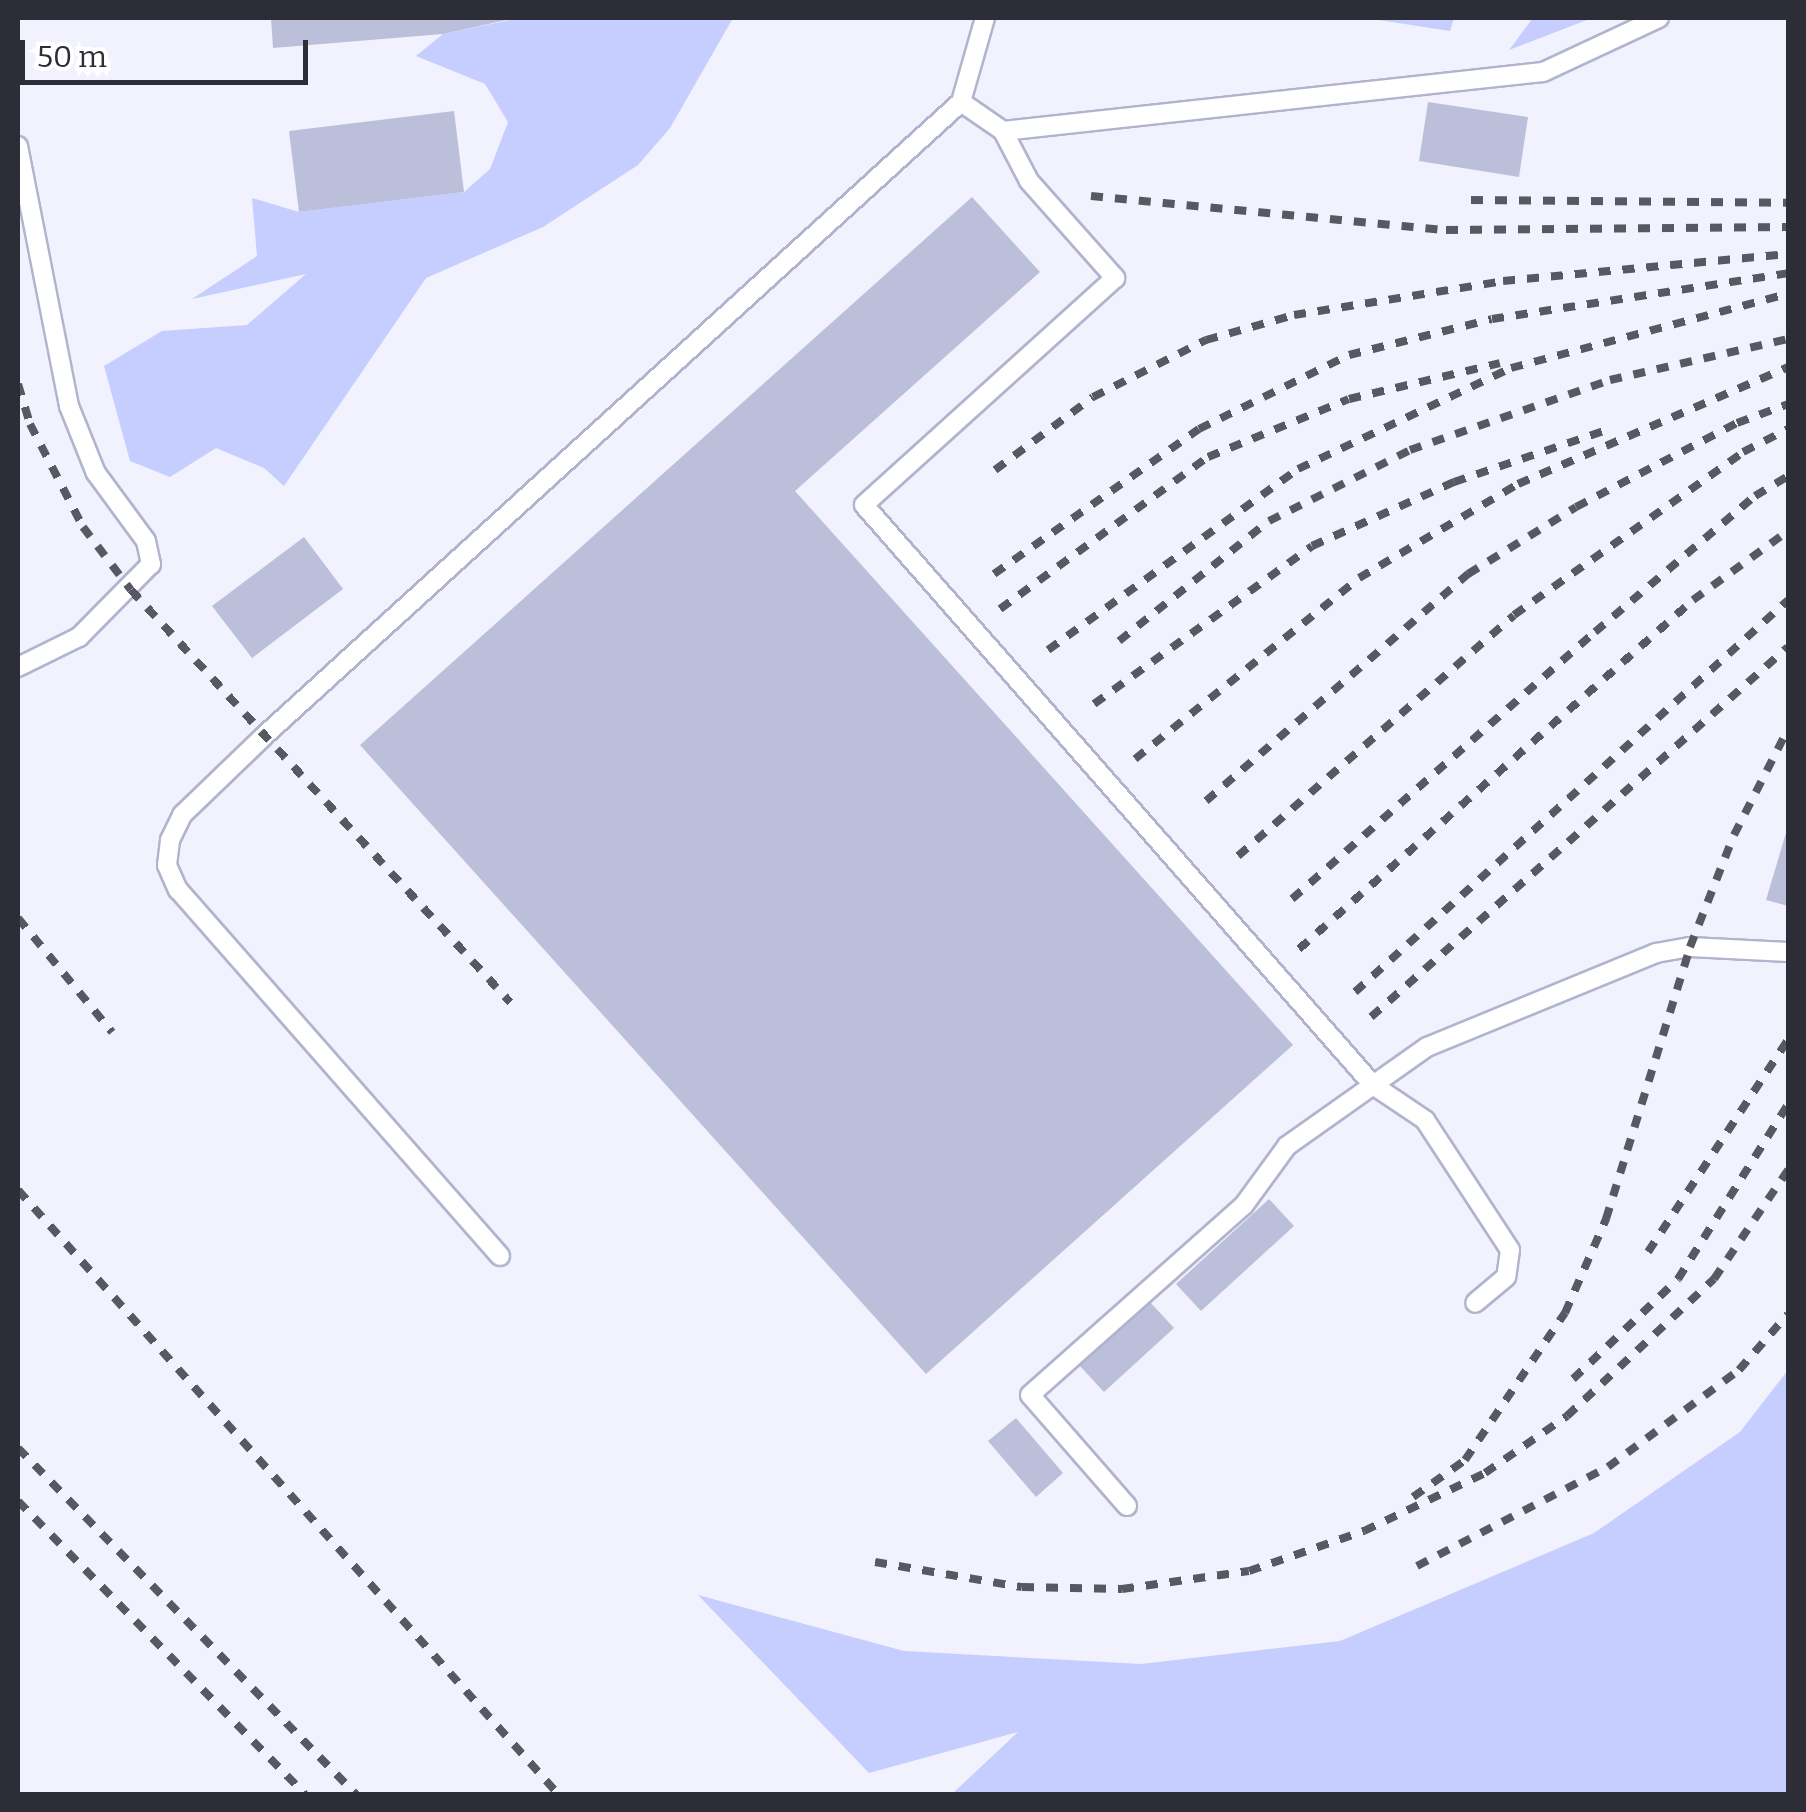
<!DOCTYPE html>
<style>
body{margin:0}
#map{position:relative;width:1806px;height:1812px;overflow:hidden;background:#f1f2fd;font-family:Bitter,serif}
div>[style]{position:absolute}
.green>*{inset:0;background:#c6cdff}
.building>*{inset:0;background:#bbbfd9}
.roads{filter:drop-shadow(2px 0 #b0b4cd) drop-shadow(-2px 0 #b0b4cd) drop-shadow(0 2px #b0b4cd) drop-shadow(0 -2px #b0b4cd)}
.service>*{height:18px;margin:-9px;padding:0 9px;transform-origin:9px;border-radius:9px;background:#fff}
.rail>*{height:8px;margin-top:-4px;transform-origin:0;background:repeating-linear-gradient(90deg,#575862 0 12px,transparent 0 24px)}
span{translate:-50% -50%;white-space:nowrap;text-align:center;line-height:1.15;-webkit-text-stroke:9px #fff;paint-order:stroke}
.frame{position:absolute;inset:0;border:20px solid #2c2d37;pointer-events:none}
.scale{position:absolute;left:20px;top:40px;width:288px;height:45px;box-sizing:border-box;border:5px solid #2c2d37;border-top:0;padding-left:12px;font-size:30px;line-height:35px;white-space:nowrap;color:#2c2d37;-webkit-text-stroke:8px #fff;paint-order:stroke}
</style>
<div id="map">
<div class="green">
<i style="clip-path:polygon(519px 18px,733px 18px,670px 128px,638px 165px,543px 227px,426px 278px,284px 486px,264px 468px,216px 448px,170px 477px,130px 461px,104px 366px,162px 331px,247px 325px,306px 274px,192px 299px,257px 256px,252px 198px,299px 212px,464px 192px,490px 169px,508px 122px,485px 84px,416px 56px,443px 34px)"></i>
<i style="clip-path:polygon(1366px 18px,1454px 18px,1450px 31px)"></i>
<i style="clip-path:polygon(1533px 18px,1592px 18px,1509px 50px)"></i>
<i style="clip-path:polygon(1788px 1370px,1788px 1794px,952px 1794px,1018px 1732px,869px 1773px,698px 1595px,904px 1651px,1141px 1664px,1340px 1641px,1594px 1533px,1740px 1432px)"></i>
</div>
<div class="building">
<i style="clip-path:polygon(271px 18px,511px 18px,511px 19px,443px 34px,273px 48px)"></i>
<i style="clip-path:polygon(1428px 102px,1528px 117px,1519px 177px,1419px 161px)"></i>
<i style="clip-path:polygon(454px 111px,464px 192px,299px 212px,289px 131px)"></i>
<i style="clip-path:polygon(972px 197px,1040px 272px,795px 491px,1293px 1045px,926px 1374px,360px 745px)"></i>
<i style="clip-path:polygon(304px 537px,343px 589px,252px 658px,212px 606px)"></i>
<i style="clip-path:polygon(1788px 826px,1788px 906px,1766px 900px)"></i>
<i style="clip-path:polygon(1269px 1199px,1294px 1226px,1201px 1311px,1176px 1284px)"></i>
<i style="clip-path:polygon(1149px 1301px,1174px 1328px,1104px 1392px,1079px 1365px)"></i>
<i style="clip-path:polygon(1016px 1418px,1063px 1473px,1036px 1497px,988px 1441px)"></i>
</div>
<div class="roads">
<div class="service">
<i style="left:961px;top:102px;width:51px;rotate:34.6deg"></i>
<i style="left:1003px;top:131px;width:543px;rotate:-6.24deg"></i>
<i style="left:1543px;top:72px;width:128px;rotate:-25deg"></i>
<i style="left:1003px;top:131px;width:56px;rotate:62.5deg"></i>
<i style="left:1029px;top:181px;width:130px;rotate:48.4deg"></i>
<i style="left:1115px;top:278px;width:338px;rotate:137.9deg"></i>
<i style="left:864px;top:505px;width:772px;rotate:48.73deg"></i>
<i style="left:1373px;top:1085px;width:63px;rotate:33.9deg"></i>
<i style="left:1425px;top:1120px;width:155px;rotate:56.8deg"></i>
<i style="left:1510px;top:1250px;width:27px;rotate:98deg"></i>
<i style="left:1506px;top:1277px;width:40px;rotate:140deg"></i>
<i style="left:18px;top:146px;width:265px;rotate:78.9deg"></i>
<i style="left:69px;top:406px;width:72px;rotate:68.1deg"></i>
<i style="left:96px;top:473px;width:84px;rotate:53.7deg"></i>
<i style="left:146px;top:541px;width:24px;rotate:78deg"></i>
<i style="left:151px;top:564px;width:103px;rotate:134.6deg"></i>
<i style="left:79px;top:637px;width:68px;rotate:153.8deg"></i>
<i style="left:500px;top:1256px;width:487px;rotate:-131.3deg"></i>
<i style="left:178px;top:890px;width:27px;rotate:-114deg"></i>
<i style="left:167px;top:865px;width:25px;rotate:-83deg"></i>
<i style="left:170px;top:840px;width:28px;rotate:-64deg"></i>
<i style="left:182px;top:815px;width:114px;rotate:-43.9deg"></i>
<i style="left:264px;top:736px;width:942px;rotate:-42.29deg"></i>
<i style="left:961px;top:102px;width:87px;rotate:-74.1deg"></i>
<i style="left:1127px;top:1506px;width:147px;rotate:-131.1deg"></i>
<i style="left:1030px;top:1395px;width:286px;rotate:-41.6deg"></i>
<i style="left:1244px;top:1205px;width:73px;rotate:-53.9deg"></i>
<i style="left:1287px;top:1146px;width:171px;rotate:-35.3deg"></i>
<i style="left:1427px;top:1047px;width:248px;rotate:-22.3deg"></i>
<i style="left:1656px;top:953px;width:35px;rotate:-10deg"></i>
<i style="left:1690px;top:947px;width:98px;rotate:2.9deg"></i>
</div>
</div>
<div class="rail">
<i style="left:1091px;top:196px;width:357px;rotate:5.5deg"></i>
<i style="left:1446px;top:230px;width:342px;rotate:-0.5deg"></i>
<i style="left:1471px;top:200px;width:317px;rotate:0.5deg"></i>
<i style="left:18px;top:384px;width:42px;rotate:73.3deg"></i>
<i style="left:30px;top:424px;width:116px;rotate:62.8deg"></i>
<i style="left:83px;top:527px;width:79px;rotate:52.7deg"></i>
<i style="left:131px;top:590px;width:560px;rotate:47.39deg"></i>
<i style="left:995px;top:470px;width:122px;rotate:-36.7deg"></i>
<i style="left:1093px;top:397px;width:127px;rotate:-26.8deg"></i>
<i style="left:1206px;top:340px;width:91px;rotate:-15.9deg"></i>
<i style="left:1294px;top:315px;width:212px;rotate:-9.2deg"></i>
<i style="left:1503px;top:281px;width:286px;rotate:-5.4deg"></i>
<i style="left:994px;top:574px;width:251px;rotate:-35.3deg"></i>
<i style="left:1199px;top:429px;width:167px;rotate:-26.3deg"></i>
<i style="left:1349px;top:355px;width:147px;rotate:-14.1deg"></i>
<i style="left:1492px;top:319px;width:300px;rotate:-8.8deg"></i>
<i style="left:1000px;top:609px;width:258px;rotate:-36.2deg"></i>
<i style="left:1208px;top:457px;width:152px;rotate:-22.4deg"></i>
<i style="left:1349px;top:399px;width:155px;rotate:-13.4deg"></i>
<i style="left:1119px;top:641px;width:192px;rotate:-38.7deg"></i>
<i style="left:1269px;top:521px;width:158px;rotate:-26.7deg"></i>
<i style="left:1410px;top:450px;width:212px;rotate:-19.3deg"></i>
<i style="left:1610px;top:380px;width:183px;rotate:-13deg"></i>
<i style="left:1048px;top:650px;width:309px;rotate:-35.9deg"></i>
<i style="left:1298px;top:469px;width:236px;rotate:-25.4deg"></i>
<i style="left:1511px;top:368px;width:287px;rotate:-15deg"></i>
<i style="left:1094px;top:704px;width:269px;rotate:-35.9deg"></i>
<i style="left:1312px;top:546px;width:156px;rotate:-24.3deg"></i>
<i style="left:1454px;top:482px;width:165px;rotate:-18.8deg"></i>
<i style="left:1135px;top:759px;width:288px;rotate:-38.9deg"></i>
<i style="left:1359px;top:578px;width:185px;rotate:-30.6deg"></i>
<i style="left:1518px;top:484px;width:294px;rotate:-23.4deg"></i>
<i style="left:1206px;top:801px;width:347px;rotate:-40.9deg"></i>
<i style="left:1468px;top:574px;width:127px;rotate:-31.8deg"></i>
<i style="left:1576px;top:507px;width:182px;rotate:-27.6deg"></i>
<i style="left:1737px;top:423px;width:54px;rotate:-20.4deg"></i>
<i style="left:1238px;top:856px;width:366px;rotate:-41.1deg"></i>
<i style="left:1514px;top:615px;width:281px;rotate:-35.4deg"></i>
<i style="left:1743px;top:452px;width:51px;rotate:-27.1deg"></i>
<i style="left:1292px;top:899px;width:404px;rotate:-41.4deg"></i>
<i style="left:1595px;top:632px;width:210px;rotate:-40.4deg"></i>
<i style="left:1755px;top:496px;width:39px;rotate:-31deg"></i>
<i style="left:18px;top:918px;width:148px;rotate:50.5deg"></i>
<i style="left:1299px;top:949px;width:526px;rotate:-41.53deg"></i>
<i style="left:1693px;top:600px;width:117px;rotate:-36deg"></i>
<i style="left:1355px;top:992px;width:584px;rotate:-42.15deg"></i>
<i style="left:1371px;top:1017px;width:557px;rotate:-41.58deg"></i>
<i style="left:18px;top:1190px;width:810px;rotate:48.2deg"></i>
<i style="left:1648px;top:1252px;width:254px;rotate:-56.6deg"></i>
<i style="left:1573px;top:1379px;width:145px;rotate:-43.6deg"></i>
<i style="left:1678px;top:1279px;width:207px;rotate:-57.8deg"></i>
<i style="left:18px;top:1448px;width:484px;rotate:45.7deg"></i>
<i style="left:1413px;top:1497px;width:64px;rotate:-35.4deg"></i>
<i style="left:1465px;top:1460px;width:178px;rotate:-55.8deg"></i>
<i style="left:1565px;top:1313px;width:103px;rotate:-66.4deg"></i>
<i style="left:1606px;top:1219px;width:285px;rotate:-72.8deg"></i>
<i style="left:1690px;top:947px;width:120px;rotate:-68.6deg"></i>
<i style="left:1734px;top:835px;width:119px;rotate:-63deg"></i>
<i style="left:18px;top:1501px;width:410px;rotate:45.6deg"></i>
<i style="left:875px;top:1562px;width:149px;rotate:9.7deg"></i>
<i style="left:1022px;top:1587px;width:100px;rotate:1.1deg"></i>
<i style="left:1122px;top:1589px;width:128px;rotate:-8.1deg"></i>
<i style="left:1249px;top:1571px;width:122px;rotate:-19.2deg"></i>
<i style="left:1364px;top:1531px;width:134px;rotate:-25.6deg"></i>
<i style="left:1485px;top:1473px;width:100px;rotate:-34.8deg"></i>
<i style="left:1567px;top:1416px;width:201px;rotate:-43deg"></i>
<i style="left:1714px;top:1279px;width:132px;rotate:-55.8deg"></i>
<i style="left:1417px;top:1566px;width:215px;rotate:-27.4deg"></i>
<i style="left:1608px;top:1467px;width:163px;rotate:-36.5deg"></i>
<i style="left:1739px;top:1370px;width:74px;rotate:-48.8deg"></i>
</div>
<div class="frame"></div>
<div class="scale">50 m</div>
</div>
